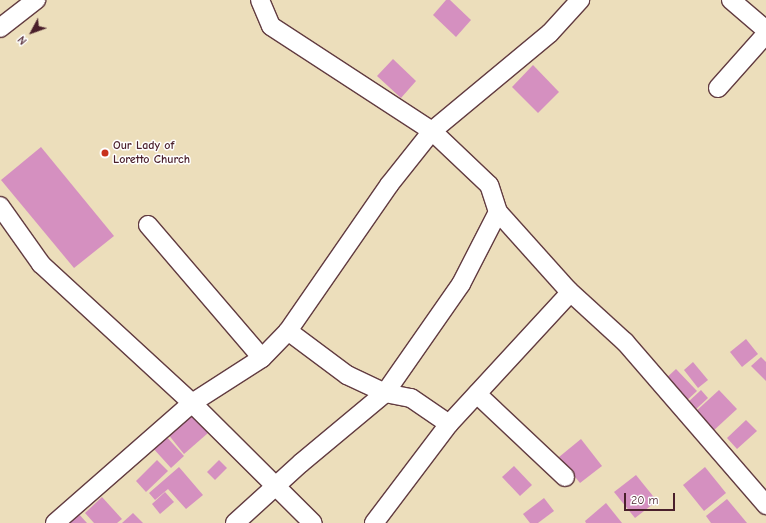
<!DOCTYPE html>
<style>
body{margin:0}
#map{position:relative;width:766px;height:523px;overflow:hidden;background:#ecdebb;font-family:"Comic Neue",sans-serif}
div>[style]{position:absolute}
.building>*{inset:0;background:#d590c0}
.roads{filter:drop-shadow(1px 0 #623c41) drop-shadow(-1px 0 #623c41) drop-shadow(0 1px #623c41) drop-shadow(0 -1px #623c41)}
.minor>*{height:18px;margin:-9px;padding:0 9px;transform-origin:9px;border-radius:9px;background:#fff}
.dots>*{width:11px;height:11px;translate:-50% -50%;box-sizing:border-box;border:2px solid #fff;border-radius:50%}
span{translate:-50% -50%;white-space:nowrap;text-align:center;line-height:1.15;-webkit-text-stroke:3px #fff;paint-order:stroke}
.poi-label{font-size:12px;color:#4a1f2b;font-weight:700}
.left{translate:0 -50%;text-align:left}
.north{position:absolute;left:12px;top:12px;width:40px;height:40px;-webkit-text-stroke:3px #fff;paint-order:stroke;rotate:229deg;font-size:11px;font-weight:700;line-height:16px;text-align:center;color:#4a1f2b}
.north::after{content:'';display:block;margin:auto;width:14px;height:18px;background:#4a1f2b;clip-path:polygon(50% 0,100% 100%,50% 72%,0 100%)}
.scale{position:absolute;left:624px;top:493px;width:51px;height:18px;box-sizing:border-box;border:2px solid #4a1f2b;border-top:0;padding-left:5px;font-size:12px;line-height:14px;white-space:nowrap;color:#4a1f2b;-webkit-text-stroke:3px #fff;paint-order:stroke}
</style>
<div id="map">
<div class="building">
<i style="clip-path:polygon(446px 0,450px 0,471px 20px,456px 37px,433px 15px)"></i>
<i style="clip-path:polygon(393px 59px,416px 81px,401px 98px,377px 76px)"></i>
<i style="clip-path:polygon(533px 65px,559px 92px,538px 113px,512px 87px)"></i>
<i style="clip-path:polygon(41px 147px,114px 236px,74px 268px,1px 180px)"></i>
<i style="clip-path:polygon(746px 339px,758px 354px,742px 367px,730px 352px)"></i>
<i style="clip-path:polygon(761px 357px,766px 362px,766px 381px,751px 366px)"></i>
<i style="clip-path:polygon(693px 362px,708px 380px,698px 388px,684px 370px)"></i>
<i style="clip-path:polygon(676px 369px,697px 391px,684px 403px,663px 381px)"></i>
<i style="clip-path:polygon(701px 390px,708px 398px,694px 411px,687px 403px)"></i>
<i style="clip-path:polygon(719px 390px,737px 409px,712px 432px,694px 413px)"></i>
<i style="clip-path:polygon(192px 412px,208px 433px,184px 454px,167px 433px)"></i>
<i style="clip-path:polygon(746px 420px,757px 431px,737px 449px,727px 438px)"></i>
<i style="clip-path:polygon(165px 435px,184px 456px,171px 468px,152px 447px)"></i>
<i style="clip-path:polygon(581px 439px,602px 466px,580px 483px,559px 457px)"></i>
<i style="clip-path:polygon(157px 460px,168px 471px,146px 492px,136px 481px)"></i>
<i style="clip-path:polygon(219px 460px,227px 468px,215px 480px,207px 472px)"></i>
<i style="clip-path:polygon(514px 466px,532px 485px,520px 496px,502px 477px)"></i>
<i style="clip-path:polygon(179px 467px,203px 495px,186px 509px,168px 489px,155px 500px,149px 493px)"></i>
<i style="clip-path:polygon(705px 467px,726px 493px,704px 511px,683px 485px)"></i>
<i style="clip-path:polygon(636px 475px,657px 501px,635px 518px,614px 492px)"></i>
<i style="clip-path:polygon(165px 492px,174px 502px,160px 514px,152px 504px)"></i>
<i style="clip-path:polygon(102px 497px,122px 519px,117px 523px,94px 523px,85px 513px)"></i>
<i style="clip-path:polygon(544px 498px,554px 511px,538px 523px,530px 523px,523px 514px)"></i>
<i style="clip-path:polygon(727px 499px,747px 523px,711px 523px,706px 516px)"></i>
<i style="clip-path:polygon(606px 503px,622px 523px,586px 523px,585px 521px)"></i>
<i style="clip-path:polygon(77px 512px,87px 523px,65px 523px)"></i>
<i style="clip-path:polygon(133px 513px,143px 523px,122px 523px)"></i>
</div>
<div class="roads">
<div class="minor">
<i style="left:731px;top:0;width:46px;rotate:40.6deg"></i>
<i style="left:0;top:28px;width:46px;rotate:-37.9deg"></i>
<i style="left:718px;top:88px;width:72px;rotate:-48.4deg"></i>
<i style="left:0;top:206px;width:71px;rotate:54.7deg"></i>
<i style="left:41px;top:264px;width:205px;rotate:42.6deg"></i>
<i style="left:192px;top:403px;width:170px;rotate:44.8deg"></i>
<i style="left:498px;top:212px;width:105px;rotate:48.1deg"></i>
<i style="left:148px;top:225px;width:175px;rotate:49.4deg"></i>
<i style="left:288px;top:331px;width:74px;rotate:36.7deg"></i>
<i style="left:347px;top:375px;width:42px;rotate:25.3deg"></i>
<i style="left:385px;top:393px;width:26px;rotate:11deg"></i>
<i style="left:411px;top:398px;width:46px;rotate:34.4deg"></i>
<i style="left:477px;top:394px;width:121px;rotate:43.3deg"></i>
<i style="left:55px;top:523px;width:182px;rotate:-41.2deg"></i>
<i style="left:192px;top:403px;width:83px;rotate:-32.7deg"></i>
<i style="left:262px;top:358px;width:37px;rotate:-46deg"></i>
<i style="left:288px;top:331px;width:178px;rotate:-55.3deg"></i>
<i style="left:389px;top:185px;width:69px;rotate:-51.5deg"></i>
<i style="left:432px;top:131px;width:153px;rotate:-39.7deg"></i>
<i style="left:550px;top:33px;width:45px;rotate:-47.7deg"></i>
<i style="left:235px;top:523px;width:89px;rotate:-42.3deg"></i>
<i style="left:301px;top:463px;width:109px;rotate:-39.8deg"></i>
<i style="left:385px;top:393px;width:133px;rotate:-55.1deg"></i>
<i style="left:461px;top:284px;width:81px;rotate:-62.8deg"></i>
<i style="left:498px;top:212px;width:28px;rotate:-108deg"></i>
<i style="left:489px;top:185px;width:79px;rotate:-136.5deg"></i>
<i style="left:432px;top:131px;width:192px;rotate:-146.9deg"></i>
<i style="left:271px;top:26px;width:28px;rotate:-113deg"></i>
<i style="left:374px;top:523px;width:124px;rotate:-52.9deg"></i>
<i style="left:449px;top:424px;width:177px;rotate:-47.3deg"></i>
<i style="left:569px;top:294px;width:4px;rotate:-104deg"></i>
<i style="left:568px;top:290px;width:77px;rotate:42.4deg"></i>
<i style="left:625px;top:342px;width:216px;rotate:49.1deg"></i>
</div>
</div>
<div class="dots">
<i style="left:105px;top:153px;background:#c8321e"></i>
</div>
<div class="poi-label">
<span class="left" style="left:113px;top:153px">Our Lady of<br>Loretto Church</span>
</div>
<div class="north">N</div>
<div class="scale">20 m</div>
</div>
